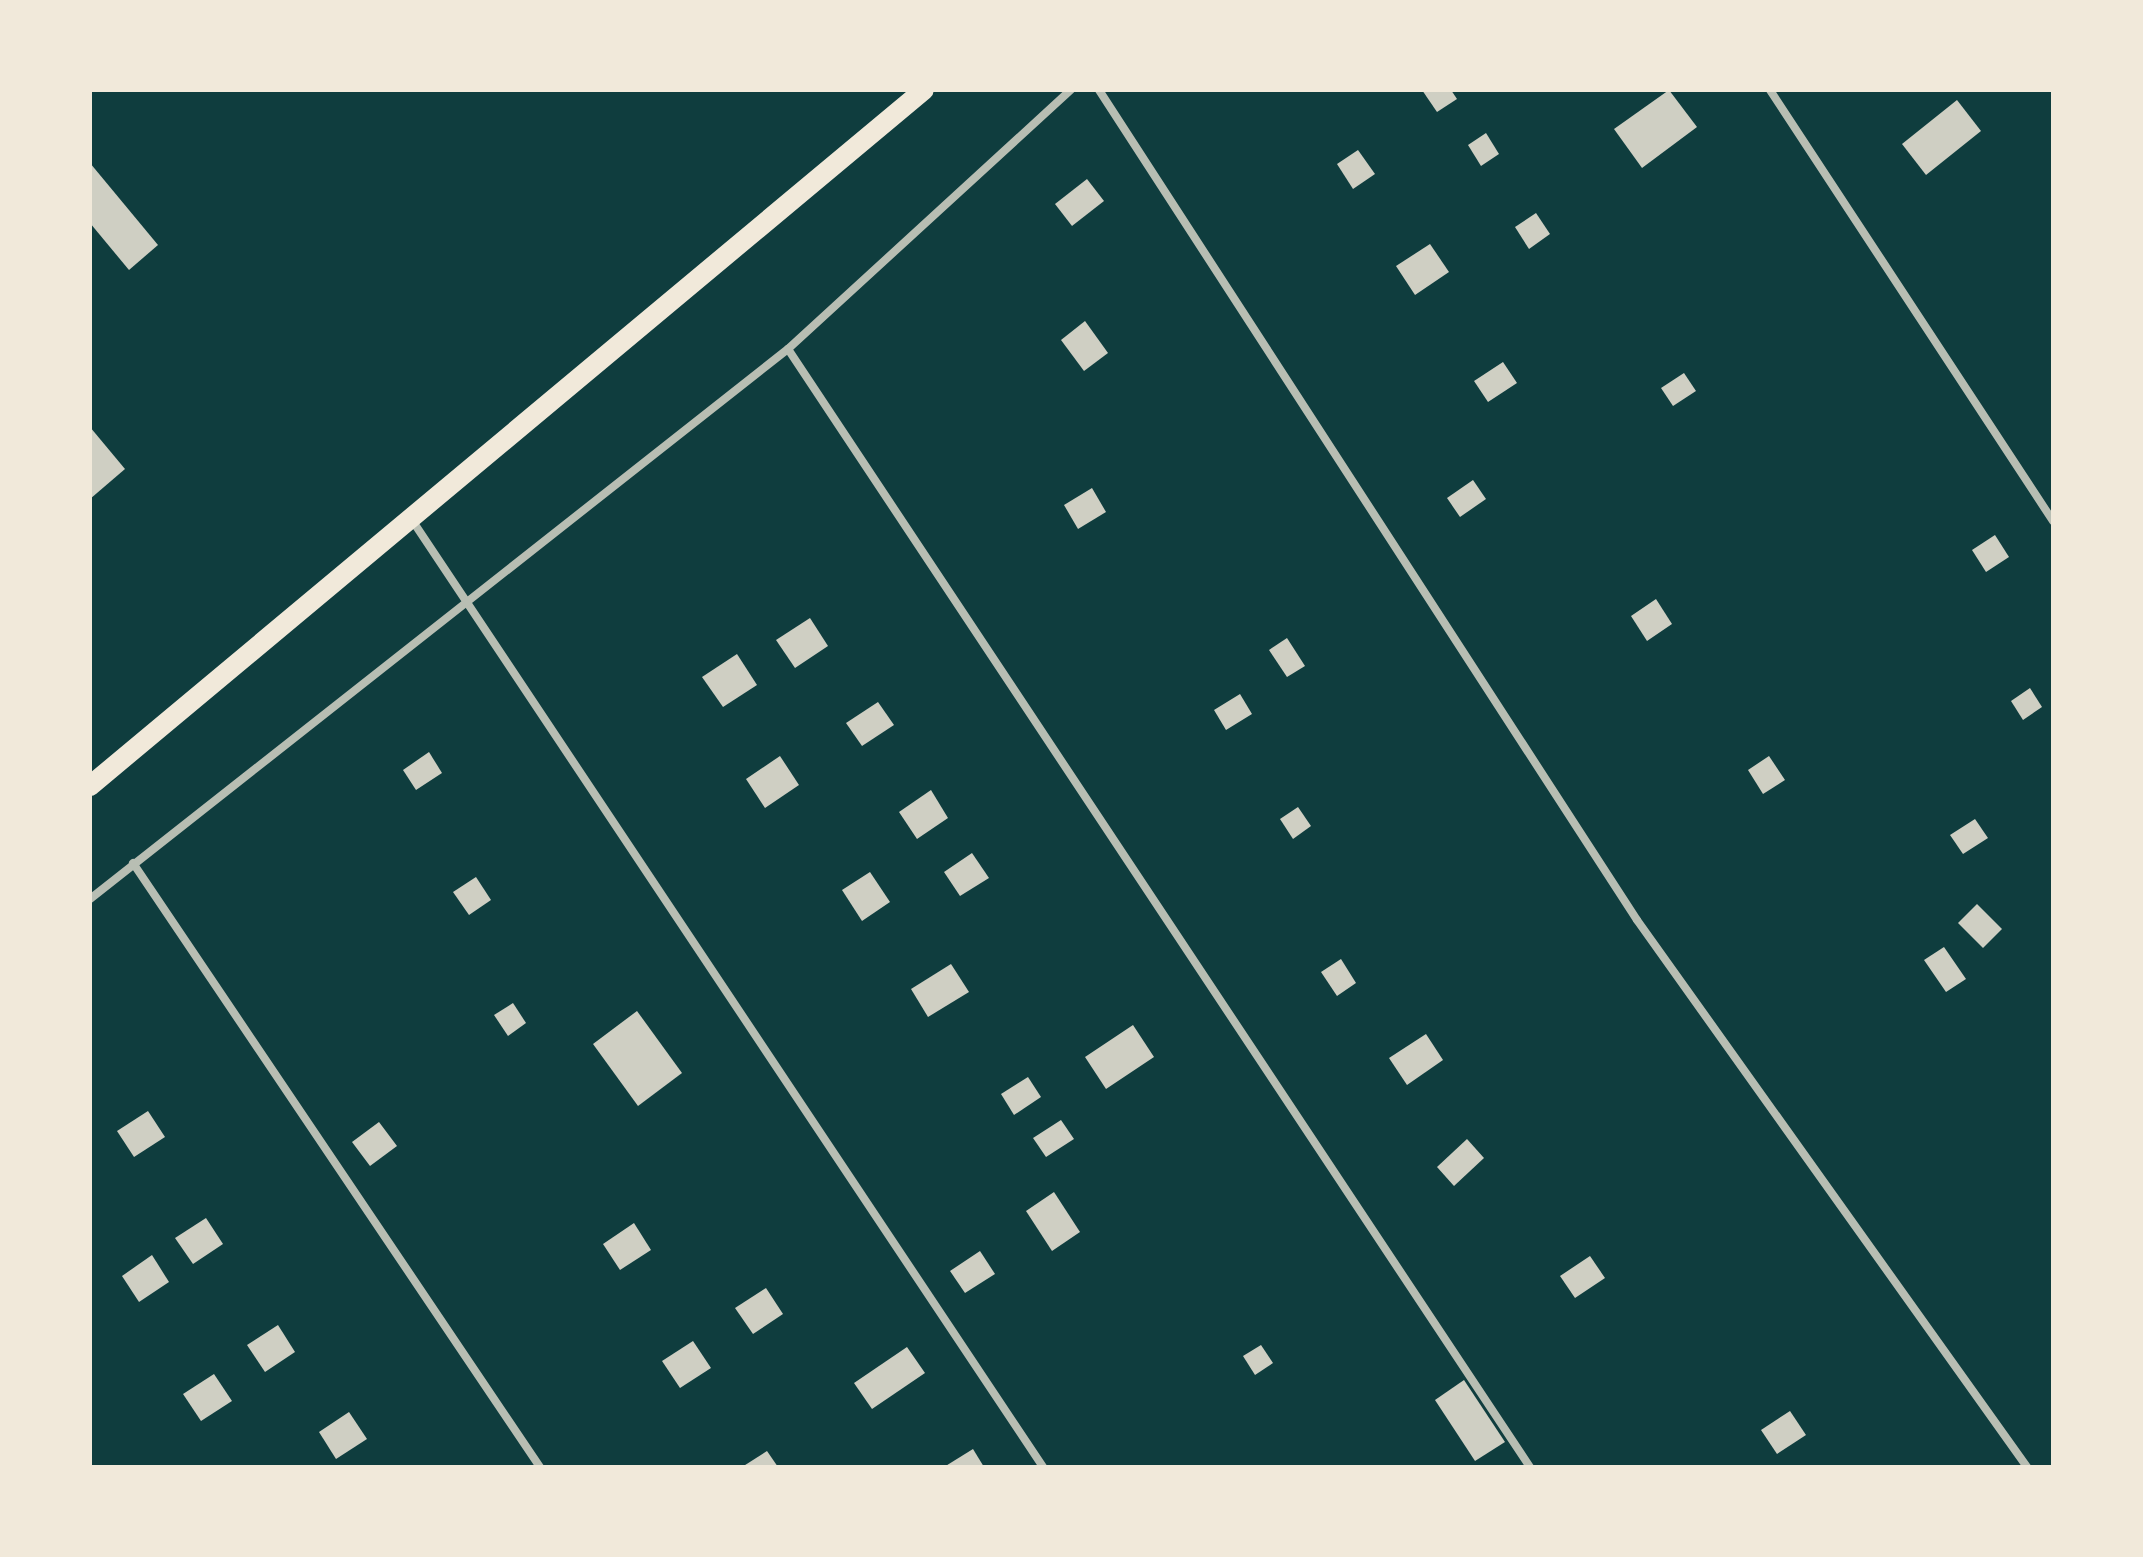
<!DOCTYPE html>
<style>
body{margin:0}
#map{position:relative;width:2143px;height:1557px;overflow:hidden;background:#0f3d3e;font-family:Bitter,serif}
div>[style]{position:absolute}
.building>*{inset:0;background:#cfcfc3}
.service>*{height:8px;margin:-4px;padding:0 4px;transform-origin:4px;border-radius:4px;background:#b8beb3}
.secondary>*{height:20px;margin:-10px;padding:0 10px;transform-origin:10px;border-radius:10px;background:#f1e9da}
span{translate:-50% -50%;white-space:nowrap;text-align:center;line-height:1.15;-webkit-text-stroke:8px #f1e9da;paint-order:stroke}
.frame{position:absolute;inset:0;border:92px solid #f1e9da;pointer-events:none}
</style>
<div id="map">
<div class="building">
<i style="clip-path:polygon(1422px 90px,1451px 90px,1457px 99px,1437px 112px)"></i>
<i style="clip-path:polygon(1669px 90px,1697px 127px,1642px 168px,1614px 129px)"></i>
<i style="clip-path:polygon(1957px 100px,1981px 131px,1926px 175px,1902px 144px)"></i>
<i style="clip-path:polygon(1486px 133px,1499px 154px,1481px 166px,1468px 145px)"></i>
<i style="clip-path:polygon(1358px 150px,1375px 174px,1353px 189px,1337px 164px)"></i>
<i style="clip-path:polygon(90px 163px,158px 245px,129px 270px,90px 223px)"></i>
<i style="clip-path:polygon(1087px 179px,1104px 201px,1072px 226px,1055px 204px)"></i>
<i style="clip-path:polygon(1536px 213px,1550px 234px,1529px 249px,1515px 227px)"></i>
<i style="clip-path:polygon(1430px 244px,1449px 272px,1415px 295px,1396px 266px)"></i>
<i style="clip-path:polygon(1085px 321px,1108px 353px,1084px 371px,1061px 340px)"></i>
<i style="clip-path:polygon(1503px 362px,1517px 383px,1488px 402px,1474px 381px)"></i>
<i style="clip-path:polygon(1684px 373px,1696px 391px,1673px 406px,1661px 388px)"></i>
<i style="clip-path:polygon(90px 427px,125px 469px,90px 499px)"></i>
<i style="clip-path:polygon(1473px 480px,1486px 499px,1460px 517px,1447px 498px)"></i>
<i style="clip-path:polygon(1092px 488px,1106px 512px,1078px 529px,1064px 505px)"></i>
<i style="clip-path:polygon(1995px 535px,2009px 557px,1986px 572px,1972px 550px)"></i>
<i style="clip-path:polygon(1656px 599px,1672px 624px,1647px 641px,1631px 616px)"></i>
<i style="clip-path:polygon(810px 618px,828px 646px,795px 668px,776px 640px)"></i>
<i style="clip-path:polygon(1287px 638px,1305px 666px,1287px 677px,1269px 650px)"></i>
<i style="clip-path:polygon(737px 654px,757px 685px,723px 707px,702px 677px)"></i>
<i style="clip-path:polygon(2030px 688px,2042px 707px,2023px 720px,2011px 701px)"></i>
<i style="clip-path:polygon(1240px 694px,1252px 714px,1226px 730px,1214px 710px)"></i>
<i style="clip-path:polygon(878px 702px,894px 725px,862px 746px,846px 723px)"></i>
<i style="clip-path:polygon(429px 752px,442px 773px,416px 790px,403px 770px)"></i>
<i style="clip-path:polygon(780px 756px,799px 785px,765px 808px,746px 779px)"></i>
<i style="clip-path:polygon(1769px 756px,1785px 780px,1763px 794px,1748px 770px)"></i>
<i style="clip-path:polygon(931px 790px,948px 818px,917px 839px,899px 812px)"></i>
<i style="clip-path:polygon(1298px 807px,1311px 826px,1293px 839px,1280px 819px)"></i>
<i style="clip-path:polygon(1975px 819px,1988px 838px,1963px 854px,1950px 835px)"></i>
<i style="clip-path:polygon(972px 853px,989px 878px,960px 896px,944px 872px)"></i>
<i style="clip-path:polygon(870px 872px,890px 902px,862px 921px,842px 890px)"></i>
<i style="clip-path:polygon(476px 877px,491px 900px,469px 915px,453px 892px)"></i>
<i style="clip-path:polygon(1977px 904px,2002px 929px,1983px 948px,1958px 923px)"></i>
<i style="clip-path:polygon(1944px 947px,1966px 979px,1946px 992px,1924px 960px)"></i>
<i style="clip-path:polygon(1341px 959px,1356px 983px,1337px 996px,1321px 972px)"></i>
<i style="clip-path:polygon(951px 964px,969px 992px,928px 1017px,911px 989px)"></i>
<i style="clip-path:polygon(513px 1003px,526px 1023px,508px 1036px,494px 1015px)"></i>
<i style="clip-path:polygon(637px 1011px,682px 1073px,638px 1106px,593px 1044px)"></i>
<i style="clip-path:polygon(1133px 1025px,1154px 1057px,1106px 1089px,1085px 1057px)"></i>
<i style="clip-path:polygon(1426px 1034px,1443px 1060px,1407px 1085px,1389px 1058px)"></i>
<i style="clip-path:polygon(1028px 1077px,1041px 1097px,1014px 1115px,1001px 1094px)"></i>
<i style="clip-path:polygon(148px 1111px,165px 1137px,134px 1157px,117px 1131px)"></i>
<i style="clip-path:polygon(1061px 1120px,1074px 1139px,1046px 1157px,1033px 1138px)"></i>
<i style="clip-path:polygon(379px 1122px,397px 1146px,370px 1166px,352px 1142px)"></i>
<i style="clip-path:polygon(1467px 1139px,1484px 1158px,1454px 1186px,1437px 1167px)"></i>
<i style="clip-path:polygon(1054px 1192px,1080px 1232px,1052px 1251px,1026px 1211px)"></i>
<i style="clip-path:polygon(206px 1218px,223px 1244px,193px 1264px,175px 1238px)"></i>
<i style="clip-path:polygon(634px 1223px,651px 1250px,620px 1270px,603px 1244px)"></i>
<i style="clip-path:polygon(980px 1251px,995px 1274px,965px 1293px,950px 1271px)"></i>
<i style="clip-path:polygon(152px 1255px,169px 1282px,139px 1302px,122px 1276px)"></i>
<i style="clip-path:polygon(1590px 1256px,1605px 1278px,1575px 1298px,1560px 1276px)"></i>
<i style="clip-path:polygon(766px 1288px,783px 1314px,753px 1334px,735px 1308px)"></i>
<i style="clip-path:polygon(278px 1325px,295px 1352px,265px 1372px,247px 1345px)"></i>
<i style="clip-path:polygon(693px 1341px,711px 1368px,680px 1388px,662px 1361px)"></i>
<i style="clip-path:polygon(1261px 1345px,1273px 1363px,1255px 1375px,1243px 1356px)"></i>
<i style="clip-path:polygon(907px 1347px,925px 1373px,872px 1409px,854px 1383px)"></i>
<i style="clip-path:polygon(214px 1374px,232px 1401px,201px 1421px,183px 1394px)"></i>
<i style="clip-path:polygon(1464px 1380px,1505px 1442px,1475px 1461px,1435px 1400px)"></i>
<i style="clip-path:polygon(1790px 1411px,1806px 1435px,1777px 1454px,1761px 1430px)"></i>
<i style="clip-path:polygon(349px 1412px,367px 1439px,336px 1459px,319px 1432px)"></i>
<i style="clip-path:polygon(973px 1449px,984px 1467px,944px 1467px)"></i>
<i style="clip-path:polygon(767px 1451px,778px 1467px,742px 1467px)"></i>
</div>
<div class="service">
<i style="left:1099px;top:90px;width:989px;rotate:57.05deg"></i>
<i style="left:1637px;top:920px;width:672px;rotate:54.51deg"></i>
<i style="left:1770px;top:90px;width:516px;rotate:56.71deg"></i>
<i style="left:788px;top:349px;width:1342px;rotate:56.43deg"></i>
<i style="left:412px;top:520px;width:1138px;rotate:56.32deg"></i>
<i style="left:133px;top:863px;width:728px;rotate:56.03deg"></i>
<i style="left:90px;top:899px;width:889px;rotate:-38.24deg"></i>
<i style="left:788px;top:349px;width:384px;rotate:-42.5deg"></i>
</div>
<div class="secondary">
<i style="left:90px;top:786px;width:1086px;rotate:-39.85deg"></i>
</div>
<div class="frame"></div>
</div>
